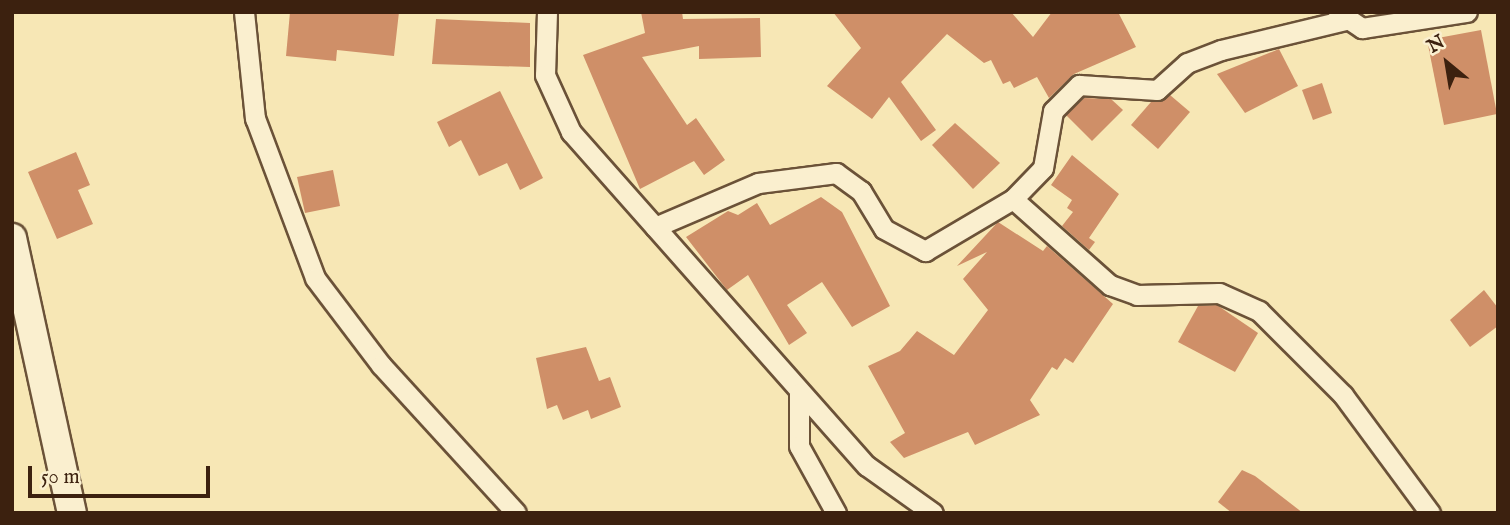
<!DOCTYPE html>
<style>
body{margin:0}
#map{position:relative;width:1510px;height:525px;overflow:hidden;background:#f7e7b5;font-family:"IM FELL English",serif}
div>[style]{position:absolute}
.building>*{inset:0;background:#cf8f68}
.roads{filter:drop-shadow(2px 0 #6b5238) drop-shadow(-2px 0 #6b5238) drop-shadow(0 2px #6b5238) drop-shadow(0 -2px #6b5238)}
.minor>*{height:19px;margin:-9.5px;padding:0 9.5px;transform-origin:9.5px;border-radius:9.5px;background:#faefcf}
.secondary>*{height:28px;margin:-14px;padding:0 14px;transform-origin:14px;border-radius:14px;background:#faefcf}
span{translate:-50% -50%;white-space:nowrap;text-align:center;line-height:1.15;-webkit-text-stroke:5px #faefcf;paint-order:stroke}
.frame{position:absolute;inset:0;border:14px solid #3c210f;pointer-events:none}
.north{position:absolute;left:1412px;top:28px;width:70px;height:70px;-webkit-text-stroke:5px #faefcf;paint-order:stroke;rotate:330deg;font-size:19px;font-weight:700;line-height:28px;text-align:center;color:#3c210f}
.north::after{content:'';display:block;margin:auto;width:24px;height:32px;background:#3c210f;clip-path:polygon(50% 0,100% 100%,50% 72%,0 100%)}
.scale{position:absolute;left:28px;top:466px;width:182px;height:32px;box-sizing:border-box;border:4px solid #3c210f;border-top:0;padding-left:9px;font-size:21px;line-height:24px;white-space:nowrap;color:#3c210f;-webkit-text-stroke:5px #faefcf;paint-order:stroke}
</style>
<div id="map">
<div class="building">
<i style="clip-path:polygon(290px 12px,399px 12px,394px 56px,337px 50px,336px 61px,286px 56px)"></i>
<i style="clip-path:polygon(641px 12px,682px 12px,683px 19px,760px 18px,761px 57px,699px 59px,699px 46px,642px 57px,687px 125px,696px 118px,725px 160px,704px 175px,694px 161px,640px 189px,583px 55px,645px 33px)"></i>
<i style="clip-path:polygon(833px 12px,1011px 12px,1033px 37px,1052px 12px,1118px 12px,1136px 47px,1074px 74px,1049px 98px,1037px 77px,1014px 88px,1010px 81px,1003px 84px,991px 60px,984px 63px,947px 34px,901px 82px,936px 130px,921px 141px,889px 97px,872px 119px,827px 86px,861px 48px)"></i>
<i style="clip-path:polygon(436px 19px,530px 23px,530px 67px,432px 64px)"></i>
<i style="clip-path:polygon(1481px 30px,1497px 114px,1444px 125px,1427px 40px)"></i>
<i style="clip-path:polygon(1279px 49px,1298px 86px,1245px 113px,1217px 74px)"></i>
<i style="clip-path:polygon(1322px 83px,1332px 113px,1313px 120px,1302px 90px)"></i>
<i style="clip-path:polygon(500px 91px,543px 178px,520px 190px,507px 163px,479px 176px,461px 140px,449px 147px,437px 122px)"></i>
<i style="clip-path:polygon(1170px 95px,1190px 112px,1158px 149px,1131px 125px,1151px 102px)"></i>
<i style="clip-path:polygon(1084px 98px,1111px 99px,1123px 110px,1092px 141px,1066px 115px)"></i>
<i style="clip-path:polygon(955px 123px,1000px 163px,973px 189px,932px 145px)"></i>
<i style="clip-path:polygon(76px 152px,90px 185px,78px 190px,93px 224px,57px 239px,28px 172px)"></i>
<i style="clip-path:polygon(1072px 155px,1119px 194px,1089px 238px,1095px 242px,1089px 250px,1062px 226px,1073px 212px,1067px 208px,1072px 200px,1051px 185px)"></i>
<i style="clip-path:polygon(333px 170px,340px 206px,305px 213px,297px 177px)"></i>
<i style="clip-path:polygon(821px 197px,842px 212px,890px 306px,852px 327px,822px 282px,787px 305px,807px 333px,789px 345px,748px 275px,727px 290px,686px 237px,728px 211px,738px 215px,757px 203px,770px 225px)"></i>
<i style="clip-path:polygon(998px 222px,1043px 251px,1047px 246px,1113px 304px,1073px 363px,1065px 358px,1057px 370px,1052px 367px,1030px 400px,1040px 415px,975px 445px,968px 432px,904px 458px,890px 442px,905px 433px,868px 366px,900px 351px,917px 331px,954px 355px,988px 310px,963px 279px,987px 252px,957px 266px)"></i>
<i style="clip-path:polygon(1484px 290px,1498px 308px,1498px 326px,1470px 347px,1450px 320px)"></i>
<i style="clip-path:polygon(1217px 305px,1258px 333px,1235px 372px,1178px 342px,1198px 306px)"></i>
<i style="clip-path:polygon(586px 347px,599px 381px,610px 377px,621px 407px,591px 419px,588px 410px,563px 420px,557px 405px,547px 409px,536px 358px)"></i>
<i style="clip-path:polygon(1242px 470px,1255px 476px,1303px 513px,1232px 513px,1218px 502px)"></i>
</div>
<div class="roads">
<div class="minor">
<i style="left:244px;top:12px;width:107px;rotate:84.1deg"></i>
<i style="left:255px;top:118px;width:171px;rotate:69.4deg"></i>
<i style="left:315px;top:278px;width:109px;rotate:52.8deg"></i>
<i style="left:381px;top:365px;width:200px;rotate:47.6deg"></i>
<i style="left:547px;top:12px;width:63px;rotate:91.8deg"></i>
<i style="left:545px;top:75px;width:63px;rotate:65.5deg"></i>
<i style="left:571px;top:132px;width:446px;rotate:48.5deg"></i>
<i style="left:867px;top:466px;width:81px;rotate:35.5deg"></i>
<i style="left:1338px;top:12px;width:29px;rotate:34deg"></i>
<i style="left:1362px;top:28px;width:106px;rotate:-8.7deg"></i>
<i style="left:1013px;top:199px;width:130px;rotate:41.6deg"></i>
<i style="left:1110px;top:285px;width:29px;rotate:20deg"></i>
<i style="left:1137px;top:295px;width:82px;rotate:-1.4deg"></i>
<i style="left:1219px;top:293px;width:44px;rotate:24.2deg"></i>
<i style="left:1259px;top:311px;width:119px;rotate:45deg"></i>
<i style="left:1343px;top:395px;width:147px;rotate:53.6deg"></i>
<i style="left:655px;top:227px;width:112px;rotate:-23.1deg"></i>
<i style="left:758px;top:183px;width:79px;rotate:-7.3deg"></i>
<i style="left:836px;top:173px;width:31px;rotate:36deg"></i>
<i style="left:861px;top:191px;width:44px;rotate:58.8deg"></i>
<i style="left:884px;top:229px;width:47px;rotate:28.2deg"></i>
<i style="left:925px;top:251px;width:102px;rotate:-30.6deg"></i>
<i style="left:1013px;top:199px;width:43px;rotate:-45.9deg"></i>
<i style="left:1043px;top:168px;width:58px;rotate:-80deg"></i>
<i style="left:1053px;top:111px;width:37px;rotate:-45deg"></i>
<i style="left:1079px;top:85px;width:78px;rotate:3.7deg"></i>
<i style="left:1157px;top:90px;width:40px;rotate:-42deg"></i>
<i style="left:1187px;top:63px;width:36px;rotate:-21deg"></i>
<i style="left:1221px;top:50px;width:128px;rotate:-13.6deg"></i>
<i style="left:799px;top:393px;width:53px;rotate:90deg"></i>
<i style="left:799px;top:446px;width:77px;rotate:61.1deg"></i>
</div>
<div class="secondary">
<i style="left:12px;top:238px;width:281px;rotate:77.7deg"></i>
</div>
</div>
<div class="frame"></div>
<div class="north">N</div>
<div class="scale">50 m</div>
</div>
